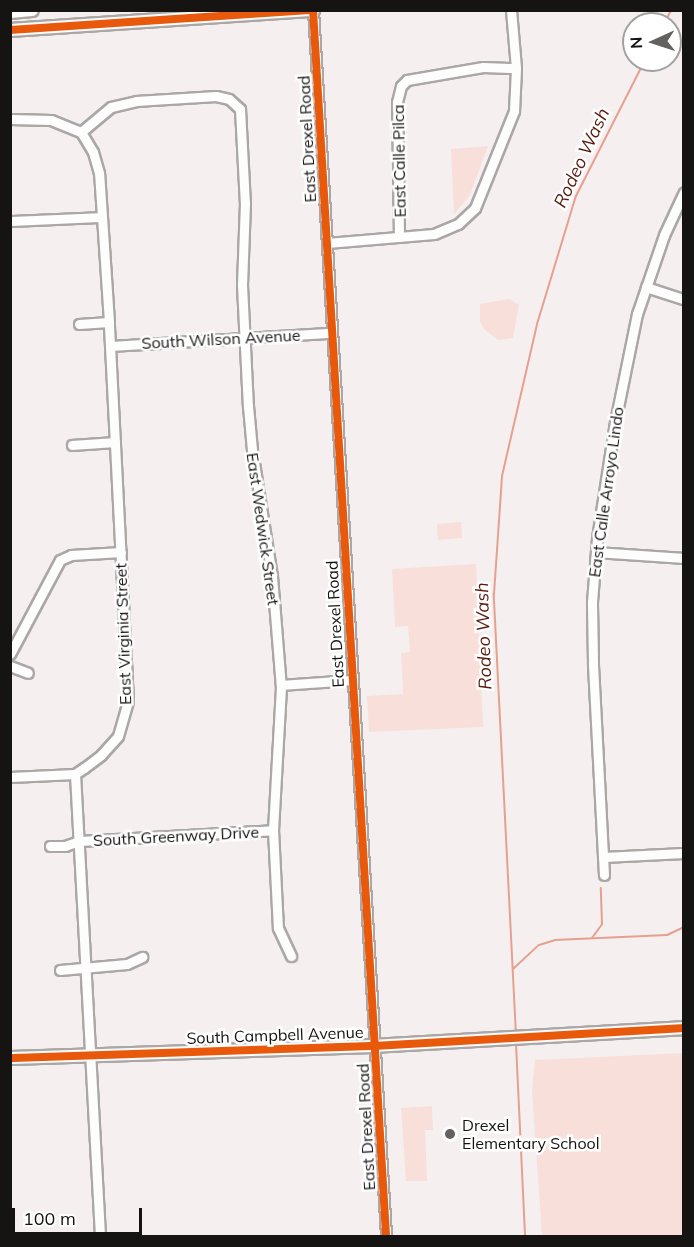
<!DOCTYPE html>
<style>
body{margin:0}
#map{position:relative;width:694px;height:1247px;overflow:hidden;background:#f5f0ef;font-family:Mulish,sans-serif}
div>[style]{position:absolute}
.green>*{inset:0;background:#f8dfd9}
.stream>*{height:2px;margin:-1px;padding:0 1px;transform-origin:1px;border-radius:1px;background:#e6a090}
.roads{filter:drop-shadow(2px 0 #aba7a7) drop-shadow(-2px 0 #aba7a7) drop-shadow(0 2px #aba7a7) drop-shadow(0 -2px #aba7a7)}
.minor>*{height:9px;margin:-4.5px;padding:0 4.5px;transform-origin:4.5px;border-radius:4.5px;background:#fefdfd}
.major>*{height:12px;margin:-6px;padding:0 6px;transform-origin:6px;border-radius:6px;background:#fefdfd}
.cycleway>*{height:8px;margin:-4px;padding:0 4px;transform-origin:4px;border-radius:4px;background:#e8590c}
.dots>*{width:16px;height:16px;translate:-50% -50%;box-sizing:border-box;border:3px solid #fff;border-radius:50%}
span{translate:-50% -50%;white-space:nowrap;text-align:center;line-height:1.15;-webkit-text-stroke:5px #fff;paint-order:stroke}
.street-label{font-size:16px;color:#161413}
.poi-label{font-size:16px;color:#161413}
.left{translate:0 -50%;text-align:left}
.water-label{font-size:18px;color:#571a0b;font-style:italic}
.frame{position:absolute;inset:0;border:12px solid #161413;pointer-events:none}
.north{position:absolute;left:622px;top:12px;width:60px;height:60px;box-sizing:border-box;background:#fff;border:2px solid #a2a1a1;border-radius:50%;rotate:267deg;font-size:16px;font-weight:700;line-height:24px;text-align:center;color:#161413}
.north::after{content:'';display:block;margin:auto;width:21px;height:27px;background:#646160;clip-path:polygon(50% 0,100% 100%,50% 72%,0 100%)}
.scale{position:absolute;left:12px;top:1208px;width:130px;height:27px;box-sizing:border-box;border:3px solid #161413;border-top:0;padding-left:8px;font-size:18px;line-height:21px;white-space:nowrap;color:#161413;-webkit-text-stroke:4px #fff;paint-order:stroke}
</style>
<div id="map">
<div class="green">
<i style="clip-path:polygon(488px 146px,470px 195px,454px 214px,451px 149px)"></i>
<i style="clip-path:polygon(509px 299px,519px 305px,513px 338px,498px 340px,484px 329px,480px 322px,480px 304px)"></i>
<i style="clip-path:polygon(461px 522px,462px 538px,438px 540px,437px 524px)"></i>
<i style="clip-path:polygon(476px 564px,483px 727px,369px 732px,367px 696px,403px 694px,401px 653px,410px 652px,408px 626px,395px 627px,392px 569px)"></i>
<i style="clip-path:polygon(683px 1053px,683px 1236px,542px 1236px,532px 1091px,535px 1060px)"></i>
<i style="clip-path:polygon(432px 1106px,433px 1130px,425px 1130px,427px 1181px,406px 1181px,401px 1108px)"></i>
</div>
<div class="stream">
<i style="left:664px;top:24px;width:16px;rotate:-63deg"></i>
<i style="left:592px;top:938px;width:17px;rotate:-54deg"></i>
<i style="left:602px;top:924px;width:36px;rotate:-92deg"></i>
<i style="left:513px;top:969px;width:35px;rotate:-43deg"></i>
<i style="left:539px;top:945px;width:17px;rotate:-17deg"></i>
<i style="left:555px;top:940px;width:112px;rotate:-2.6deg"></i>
<i style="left:667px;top:935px;width:19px;rotate:-25deg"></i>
<i style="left:516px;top:1035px;width:442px;rotate:-92.9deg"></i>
<i style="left:494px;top:594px;width:118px;rotate:-86.1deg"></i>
<i style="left:502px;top:476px;width:156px;rotate:-77deg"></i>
<i style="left:537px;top:324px;width:134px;rotate:-73.1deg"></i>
<i style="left:576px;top:196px;width:153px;rotate:-63.1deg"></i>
<i style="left:516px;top:1044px;width:192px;rotate:87.3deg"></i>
</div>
<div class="roads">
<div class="minor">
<i style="left:313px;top:10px;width:1228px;rotate:86.59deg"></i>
<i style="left:401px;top:86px;width:8px;rotate:-45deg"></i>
<i style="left:407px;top:80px;width:77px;rotate:-9.7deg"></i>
<i style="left:483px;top:67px;width:33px;rotate:2deg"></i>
<i style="left:10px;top:119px;width:41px;rotate:1.4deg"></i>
<i style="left:51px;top:120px;width:32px;rotate:22deg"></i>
<i style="left:81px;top:132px;width:39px;rotate:-40deg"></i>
<i style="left:111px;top:107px;width:26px;rotate:-13deg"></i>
<i style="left:136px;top:101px;width:80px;rotate:-3.6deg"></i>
<i style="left:216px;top:96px;width:13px;rotate:13deg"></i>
<i style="left:229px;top:99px;width:15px;rotate:42deg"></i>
<i style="left:240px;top:109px;width:94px;rotate:87deg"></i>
<i style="left:245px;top:203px;width:82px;rotate:92.1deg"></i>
<i style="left:242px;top:285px;width:121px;rotate:87.2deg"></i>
<i style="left:248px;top:406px;width:44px;rotate:84.8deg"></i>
<i style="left:252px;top:450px;width:128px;rotate:81deg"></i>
<i style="left:272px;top:576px;width:111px;rotate:85.4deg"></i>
<i style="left:281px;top:687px;width:143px;rotate:93.2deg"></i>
<i style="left:273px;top:830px;width:98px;rotate:87.1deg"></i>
<i style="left:278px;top:928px;width:31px;rotate:65deg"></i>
<i style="left:10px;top:221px;width:90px;rotate:-2.5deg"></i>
<i style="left:399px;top:237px;width:135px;rotate:-90.8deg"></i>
<i style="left:397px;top:102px;width:16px;rotate:-76deg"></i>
<i style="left:327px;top:243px;width:107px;rotate:-4.8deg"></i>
<i style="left:434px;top:234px;width:26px;rotate:-23deg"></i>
<i style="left:458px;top:224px;width:23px;rotate:-43deg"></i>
<i style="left:475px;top:208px;width:105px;rotate:-68.1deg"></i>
<i style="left:514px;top:111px;width:43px;rotate:-87.3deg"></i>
<i style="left:516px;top:68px;width:58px;rotate:-94.9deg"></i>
<i style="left:646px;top:287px;width:40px;rotate:18deg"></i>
<i style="left:79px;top:324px;width:30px;rotate:-4deg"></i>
<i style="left:110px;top:346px;width:222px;rotate:-3.4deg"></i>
<i style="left:72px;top:445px;width:43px;rotate:-4deg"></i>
<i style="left:596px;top:552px;width:88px;rotate:3.9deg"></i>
<i style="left:10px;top:654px;width:106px;rotate:-62deg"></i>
<i style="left:60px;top:560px;width:12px;rotate:-24deg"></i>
<i style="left:71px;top:555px;width:50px;rotate:-3.4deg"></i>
<i style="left:10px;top:666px;width:19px;rotate:21deg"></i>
<i style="left:281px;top:685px;width:70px;rotate:-4.1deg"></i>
<i style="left:75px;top:774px;width:463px;rotate:86.9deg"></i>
<i style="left:10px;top:777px;width:65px;rotate:-2.6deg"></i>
<i style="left:75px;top:774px;width:11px;rotate:-34deg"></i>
<i style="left:84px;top:768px;width:21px;rotate:-37deg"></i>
<i style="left:101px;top:755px;width:25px;rotate:-48deg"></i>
<i style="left:118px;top:736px;width:36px;rotate:-74deg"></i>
<i style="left:128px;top:701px;width:379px;rotate:-92.9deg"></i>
<i style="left:109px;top:322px;width:149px;rotate:-93.8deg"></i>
<i style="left:99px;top:173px;width:22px;rotate:-106deg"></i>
<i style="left:93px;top:152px;width:23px;rotate:-121deg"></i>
<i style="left:50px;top:846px;width:15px"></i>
<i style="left:65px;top:846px;width:15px;rotate:-20deg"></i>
<i style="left:79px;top:841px;width:194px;rotate:-3.2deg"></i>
<i style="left:603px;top:857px;width:81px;rotate:-2.8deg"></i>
<i style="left:604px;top:875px;width:213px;rotate:-93deg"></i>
<i style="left:593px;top:662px;width:60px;rotate:-91deg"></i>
<i style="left:592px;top:602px;width:64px;rotate:-85.5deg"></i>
<i style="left:597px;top:538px;width:117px;rotate:-81.2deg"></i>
<i style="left:615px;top:422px;width:110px;rotate:-78.5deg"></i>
<i style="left:637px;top:314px;width:83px;rotate:-71.1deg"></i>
<i style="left:664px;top:235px;width:47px;rotate:-65.1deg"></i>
<i style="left:60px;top:970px;width:67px;rotate:-5.1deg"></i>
<i style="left:127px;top:964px;width:17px;rotate:-25deg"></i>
</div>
<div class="major">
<i style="left:10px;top:12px;width:22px;rotate:-5deg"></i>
<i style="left:10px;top:30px;width:304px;rotate:-3.8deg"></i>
<i style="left:10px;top:1058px;width:364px;rotate:-1.9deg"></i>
<i style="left:374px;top:1046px;width:311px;rotate:-3.3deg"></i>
</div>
</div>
<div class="cycleway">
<i style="left:313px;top:10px;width:1228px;rotate:86.59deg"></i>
<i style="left:10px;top:30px;width:304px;rotate:-3.8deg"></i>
<i style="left:10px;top:1058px;width:364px;rotate:-1.9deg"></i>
<i style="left:374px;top:1046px;width:311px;rotate:-3.3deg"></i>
</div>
<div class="dots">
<i style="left:450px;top:1134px;background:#646160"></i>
</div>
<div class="street-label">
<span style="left:307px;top:139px;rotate:-93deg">East Drexel Road</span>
<span style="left:399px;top:161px;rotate:-91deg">East Calle Pilca</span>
<span style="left:221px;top:339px;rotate:-3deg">South Wilson Avenue</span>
<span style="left:606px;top:492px;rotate:-82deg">East Calle Arroyo Lindo</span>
<span style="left:263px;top:529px;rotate:82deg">East Wedwick Street</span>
<span style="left:335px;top:624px;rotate:-93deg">East Drexel Road</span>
<span style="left:123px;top:634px;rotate:-92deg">East Virginia Street</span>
<span style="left:176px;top:836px;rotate:-3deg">South Greenway Drive</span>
<span style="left:275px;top:1035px;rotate:-2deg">South Campbell Avenue</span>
<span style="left:366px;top:1127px;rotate:-93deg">East Drexel Road</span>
</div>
<div class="poi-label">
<span class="left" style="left:462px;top:1134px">Drexel<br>Elementary School</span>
</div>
<div class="water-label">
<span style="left:582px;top:158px;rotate:-65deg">Rodeo Wash</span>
<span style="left:484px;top:636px;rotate:-92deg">Rodeo Wash</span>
</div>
<div class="frame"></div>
<div class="north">N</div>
<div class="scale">100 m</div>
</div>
